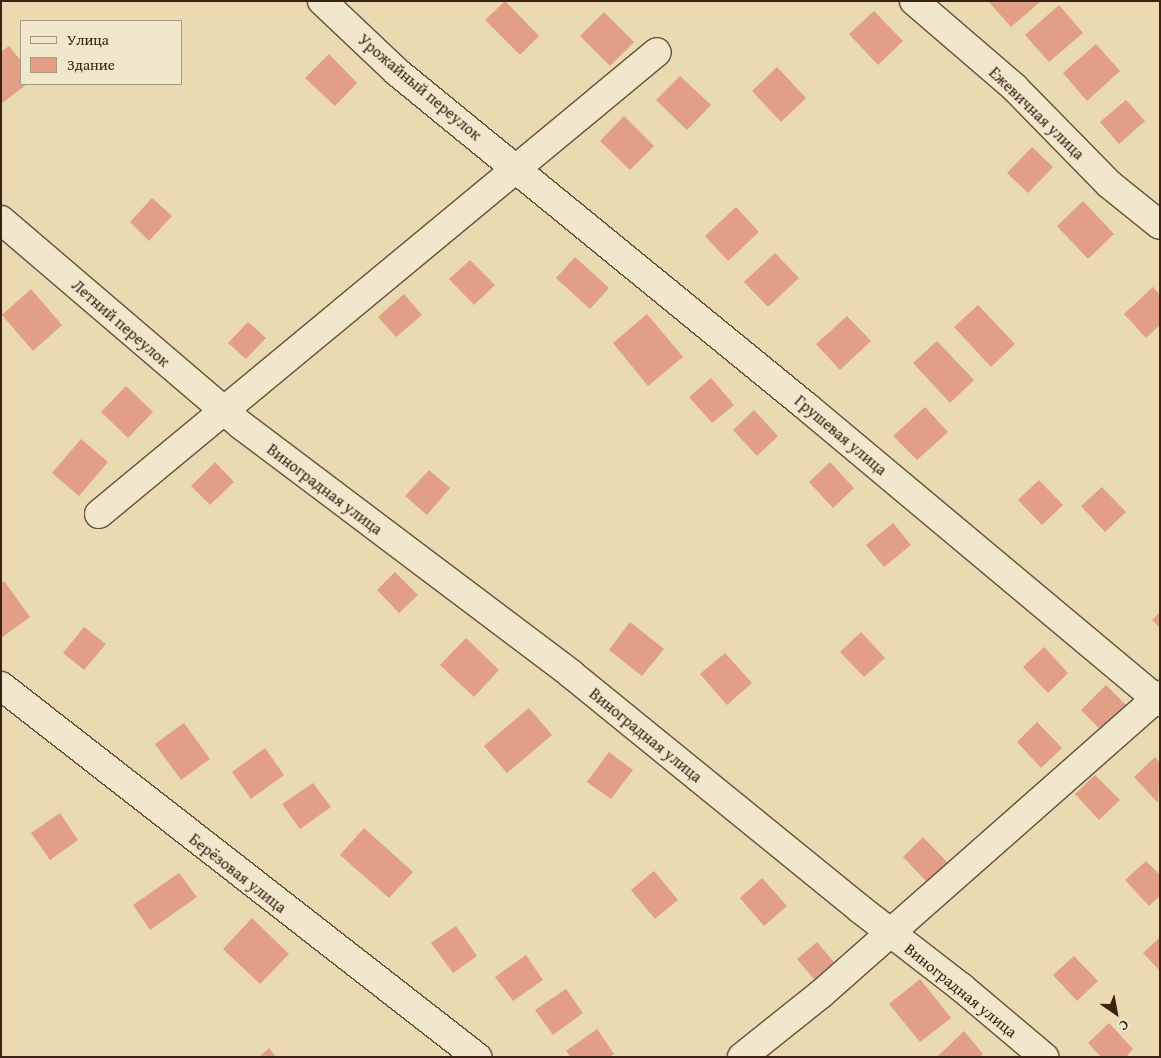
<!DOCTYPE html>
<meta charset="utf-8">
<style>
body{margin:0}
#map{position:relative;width:1161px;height:1058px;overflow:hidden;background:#eadab1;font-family:"Gentium Book Plus",serif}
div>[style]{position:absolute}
.building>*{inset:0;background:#e29e87}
.roads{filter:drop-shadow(1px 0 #66513a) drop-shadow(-1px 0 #66513a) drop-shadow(0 1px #66513a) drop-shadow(0 -1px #66513a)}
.minor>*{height:28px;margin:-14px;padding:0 14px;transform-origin:14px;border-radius:14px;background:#f1e7cc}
span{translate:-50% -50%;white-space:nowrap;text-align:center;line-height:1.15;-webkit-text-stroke:4px #f1e7cc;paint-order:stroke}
.street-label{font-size:16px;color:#3a2313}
.frame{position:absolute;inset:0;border:2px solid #3a2313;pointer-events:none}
.legend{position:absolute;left:20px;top:20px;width:162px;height:65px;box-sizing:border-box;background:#f1e7cc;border:1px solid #a89982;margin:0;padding:6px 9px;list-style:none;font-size:15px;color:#3a2313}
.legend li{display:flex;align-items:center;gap:10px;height:25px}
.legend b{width:25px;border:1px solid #a89982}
.north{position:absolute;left:1091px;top:988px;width:50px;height:50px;-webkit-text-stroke:4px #f1e7cc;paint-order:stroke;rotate:147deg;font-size:14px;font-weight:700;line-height:20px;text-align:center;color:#3a2313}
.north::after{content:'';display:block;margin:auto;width:18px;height:22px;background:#3a2313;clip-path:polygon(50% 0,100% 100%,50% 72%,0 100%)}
</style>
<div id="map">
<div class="building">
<i style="clip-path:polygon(505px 1px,539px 36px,520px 55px,485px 20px)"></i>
<i style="clip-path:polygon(988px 1px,1041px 1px,1011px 27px)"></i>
<i style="clip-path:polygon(1059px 5px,1083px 33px,1049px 62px,1025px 35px)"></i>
<i style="clip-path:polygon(874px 11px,903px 41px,878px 65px,849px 34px)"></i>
<i style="clip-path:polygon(604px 12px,634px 42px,610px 66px,580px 36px)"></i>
<i style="clip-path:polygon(1096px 44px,1120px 71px,1087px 101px,1063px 73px)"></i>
<i style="clip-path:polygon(9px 46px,21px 61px,21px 84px,27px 84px,1px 104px,1px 52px)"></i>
<i style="clip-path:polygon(329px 54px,357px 83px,335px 106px,305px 78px)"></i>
<i style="clip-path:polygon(777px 67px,806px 98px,781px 122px,752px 91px)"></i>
<i style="clip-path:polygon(680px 76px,711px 105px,687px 130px,656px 100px)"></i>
<i style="clip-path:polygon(1126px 100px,1145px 121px,1119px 144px,1100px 122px)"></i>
<i style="clip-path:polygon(624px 116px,654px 146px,630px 170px,600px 141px)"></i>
<i style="clip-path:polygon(1032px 147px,1053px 167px,1028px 193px,1007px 173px)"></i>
<i style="clip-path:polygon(152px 198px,172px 216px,149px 241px,130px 222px)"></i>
<i style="clip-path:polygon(1083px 201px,1114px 234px,1088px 259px,1057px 226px)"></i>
<i style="clip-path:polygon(736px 207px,759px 232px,728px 261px,705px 236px)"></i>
<i style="clip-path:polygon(775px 253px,799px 278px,768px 307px,744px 282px)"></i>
<i style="clip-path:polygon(575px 257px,609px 288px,590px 309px,556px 278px)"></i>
<i style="clip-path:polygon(470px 260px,495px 285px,474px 305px,449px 279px)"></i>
<i style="clip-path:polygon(1153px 287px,1160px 295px,1160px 325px,1146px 338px,1124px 314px)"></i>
<i style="clip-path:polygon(31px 289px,62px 325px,33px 351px,2px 315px)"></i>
<i style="clip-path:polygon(404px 294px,422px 315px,396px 337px,378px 317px)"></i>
<i style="clip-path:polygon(978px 305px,1015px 344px,991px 367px,954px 327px)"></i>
<i style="clip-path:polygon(647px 314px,683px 357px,648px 386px,613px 343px)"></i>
<i style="clip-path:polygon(847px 316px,871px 341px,840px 370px,816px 344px)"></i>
<i style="clip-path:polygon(248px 322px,266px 338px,246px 359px,228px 343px)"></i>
<i style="clip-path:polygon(937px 341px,974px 380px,950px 403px,913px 363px)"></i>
<i style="clip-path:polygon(711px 378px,734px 405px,712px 423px,689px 397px)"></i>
<i style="clip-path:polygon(126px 386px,153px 412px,128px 438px,101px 412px)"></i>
<i style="clip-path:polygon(925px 407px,948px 432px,917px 460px,893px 436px)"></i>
<i style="clip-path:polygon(754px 410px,778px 436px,757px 456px,733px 430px)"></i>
<i style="clip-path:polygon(81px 439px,108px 462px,79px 496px,52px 473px)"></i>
<i style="clip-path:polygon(215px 462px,234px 482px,210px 505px,191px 486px)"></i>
<i style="clip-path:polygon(830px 462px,854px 488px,833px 508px,809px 482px)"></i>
<i style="clip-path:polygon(429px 470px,450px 488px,427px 515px,405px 496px)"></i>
<i style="clip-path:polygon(1039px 480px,1063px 505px,1042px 525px,1018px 500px)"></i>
<i style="clip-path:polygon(1102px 487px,1126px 512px,1105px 532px,1081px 506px)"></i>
<i style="clip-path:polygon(893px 523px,911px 545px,884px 567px,866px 545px)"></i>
<i style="clip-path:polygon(395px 572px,418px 595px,399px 613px,377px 590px)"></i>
<i style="clip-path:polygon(4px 581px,30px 617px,1px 638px,1px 583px)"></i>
<i style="clip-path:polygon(1160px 612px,1160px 628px,1152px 620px)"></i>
<i style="clip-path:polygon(630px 622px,664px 649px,642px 676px,609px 650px)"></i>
<i style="clip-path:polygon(84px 627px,106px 644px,84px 670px,63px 653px)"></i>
<i style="clip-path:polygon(861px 632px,885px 658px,864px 677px,840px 652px)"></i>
<i style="clip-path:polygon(466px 638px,499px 670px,474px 697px,440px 665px)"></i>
<i style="clip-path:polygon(1044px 647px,1068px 673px,1048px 693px,1023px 667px)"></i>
<i style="clip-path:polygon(725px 653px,752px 683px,727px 705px,700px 674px)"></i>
<i style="clip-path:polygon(1106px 685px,1126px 705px,1101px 730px,1081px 710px)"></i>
<i style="clip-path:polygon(529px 708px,552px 735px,507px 773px,484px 746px)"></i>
<i style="clip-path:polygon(1037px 722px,1062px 748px,1041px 768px,1017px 742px)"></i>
<i style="clip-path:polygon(184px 723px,210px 759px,181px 780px,155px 744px)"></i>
<i style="clip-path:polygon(265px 748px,284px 775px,251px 799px,232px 772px)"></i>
<i style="clip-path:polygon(609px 752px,633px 770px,611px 799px,587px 782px)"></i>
<i style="clip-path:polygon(1155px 757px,1160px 763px,1158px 803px,1134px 777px)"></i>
<i style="clip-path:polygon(1095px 775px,1120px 800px,1099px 820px,1075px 794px)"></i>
<i style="clip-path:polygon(313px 783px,331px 807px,300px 829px,282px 804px)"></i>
<i style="clip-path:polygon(60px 813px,78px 840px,50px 860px,31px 833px)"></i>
<i style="clip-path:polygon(364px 828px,413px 872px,389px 898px,340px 855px)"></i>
<i style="clip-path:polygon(923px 837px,948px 863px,927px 882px,903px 857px)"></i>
<i style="clip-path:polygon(1146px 861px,1160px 875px,1160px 896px,1149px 906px,1125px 880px)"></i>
<i style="clip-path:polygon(654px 871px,678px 900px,655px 919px,631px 890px)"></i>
<i style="clip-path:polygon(179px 873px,197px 897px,150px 930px,133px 905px)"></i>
<i style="clip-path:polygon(762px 878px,787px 906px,764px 926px,740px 898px)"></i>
<i style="clip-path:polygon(252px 918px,289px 954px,260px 984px,223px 949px)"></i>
<i style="clip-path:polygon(456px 926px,477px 956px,453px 973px,431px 943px)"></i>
<i style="clip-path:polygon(1160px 937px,1160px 971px,1143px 953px)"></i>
<i style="clip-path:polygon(817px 942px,838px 967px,818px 984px,797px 959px)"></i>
<i style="clip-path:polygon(526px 955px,543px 980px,513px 1001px,495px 977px)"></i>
<i style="clip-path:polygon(1074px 956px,1098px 981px,1077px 1001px,1053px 975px)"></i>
<i style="clip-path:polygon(920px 979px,951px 1018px,920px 1042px,889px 1004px)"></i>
<i style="clip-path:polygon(566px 989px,583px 1013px,553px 1035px,535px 1010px)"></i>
<i style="clip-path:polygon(1109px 1023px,1133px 1049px,1126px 1057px,1101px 1057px,1088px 1043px)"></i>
<i style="clip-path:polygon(597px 1029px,614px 1054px,610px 1057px,571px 1057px,566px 1051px)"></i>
<i style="clip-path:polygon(964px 1031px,983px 1054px,980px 1057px,937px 1057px)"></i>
<i style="clip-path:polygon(269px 1048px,276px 1057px,259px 1057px)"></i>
</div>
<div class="roads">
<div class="minor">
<i style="left:322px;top:1px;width:103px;rotate:43.4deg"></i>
<i style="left:397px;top:72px;width:529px;rotate:39.25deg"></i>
<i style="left:807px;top:407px;width:460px;rotate:39.9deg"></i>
<i style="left:914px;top:1px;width:132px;rotate:40.7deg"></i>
<i style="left:1014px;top:87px;width:136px;rotate:45.6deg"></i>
<i style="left:1109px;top:184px;width:65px;rotate:38.8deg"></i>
<i style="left:1px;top:220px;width:316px;rotate:40.5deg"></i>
<i style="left:241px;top:425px;width:413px;rotate:37deg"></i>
<i style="left:571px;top:674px;width:372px;rotate:39.1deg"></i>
<i style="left:860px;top:909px;width:128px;rotate:37.7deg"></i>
<i style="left:961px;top:987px;width:109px;rotate:40.1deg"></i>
<i style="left:99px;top:514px;width:724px;rotate:-39.62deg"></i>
<i style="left:1px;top:686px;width:604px;rotate:37.93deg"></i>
<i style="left:742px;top:1057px;width:101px;rotate:-38.6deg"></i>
<i style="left:821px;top:994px;width:452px;rotate:-41.4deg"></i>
</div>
</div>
<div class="street-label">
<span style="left:420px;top:87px;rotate:40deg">Урожайный переулок</span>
<span style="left:1037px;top:113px;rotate:44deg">Ежевичная улица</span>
<span style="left:121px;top:323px;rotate:41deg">Летний переулок</span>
<span style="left:841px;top:435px;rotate:40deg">Грушевая улица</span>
<span style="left:325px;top:489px;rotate:37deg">Виноградная улица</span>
<span style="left:646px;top:735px;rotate:39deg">Виноградная улица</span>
<span style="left:238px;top:873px;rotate:38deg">Берёзовая улица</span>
<span style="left:961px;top:990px;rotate:39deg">Виноградная улица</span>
</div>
<div class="frame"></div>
<ul class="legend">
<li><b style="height:6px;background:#f1e7cc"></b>Улица</li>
<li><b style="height:14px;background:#e29e87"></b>Здание</li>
</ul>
<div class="north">С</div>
</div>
